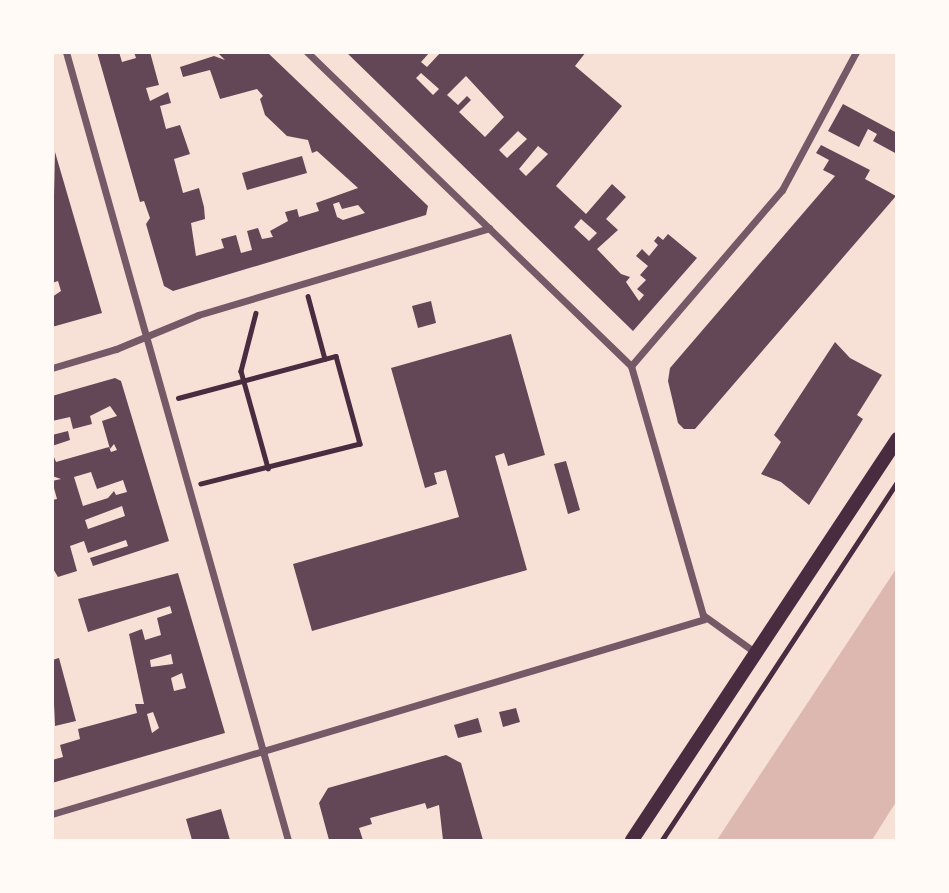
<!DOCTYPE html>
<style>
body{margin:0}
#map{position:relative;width:949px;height:893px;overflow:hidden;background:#f7e1d7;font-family:Arial,sans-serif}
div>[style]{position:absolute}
.water>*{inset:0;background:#dcb8b0}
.building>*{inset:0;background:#644757}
.path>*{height:4.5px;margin:-2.25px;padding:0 2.25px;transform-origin:2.25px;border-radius:2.25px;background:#4a2c40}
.minor>*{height:7px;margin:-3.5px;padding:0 3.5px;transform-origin:3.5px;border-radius:3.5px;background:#755966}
.secondary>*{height:14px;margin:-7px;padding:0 7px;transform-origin:7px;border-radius:7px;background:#4a2c40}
span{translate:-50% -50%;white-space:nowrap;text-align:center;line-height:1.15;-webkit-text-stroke:7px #fffaf5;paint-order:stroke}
.frame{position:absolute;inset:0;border:54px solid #fffaf5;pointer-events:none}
</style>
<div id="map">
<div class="water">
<i style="clip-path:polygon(896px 569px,896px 802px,872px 840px,717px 840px)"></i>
</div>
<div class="building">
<i style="clip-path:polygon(evenodd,97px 52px,119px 52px,122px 62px,136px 58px,134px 52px,150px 52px,159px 85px,146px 88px,150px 101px,168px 92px,171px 103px,160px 106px,166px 129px,180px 125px,190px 154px,174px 159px,183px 193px,199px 188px,204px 207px,205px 219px,191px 223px,196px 256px,224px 248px,221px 239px,236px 235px,241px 253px,252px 250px,247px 231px,258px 228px,262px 239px,273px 237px,270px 231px,288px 221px,285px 212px,297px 209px,299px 217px,319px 211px,316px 203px,358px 188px,317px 151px,312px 153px,308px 140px,287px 136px,265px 115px,260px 99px,263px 96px,257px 89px,220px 99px,210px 70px,183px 77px,180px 67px,214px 56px,225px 60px,217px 52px,267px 52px,428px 206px,426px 215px,173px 291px,164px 286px,146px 224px,150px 218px,144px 201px,140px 202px,97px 52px,339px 202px,342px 209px,358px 205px,365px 213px,343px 220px,337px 217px,333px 204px,339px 202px)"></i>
<i style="clip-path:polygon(evenodd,346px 52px,430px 52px,421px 62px,427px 67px,441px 52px,586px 52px,575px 66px,622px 106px,556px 186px,586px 214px,612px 184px,626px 197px,606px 219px,618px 230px,597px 249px,621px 274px,630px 277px,626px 282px,639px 301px,644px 295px,637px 289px,646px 280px,640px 275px,648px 266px,636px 256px,642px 249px,649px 256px,658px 245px,654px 241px,658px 236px,663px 240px,668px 234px,697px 258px,633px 331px,346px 52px,421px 73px,439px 89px,433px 95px,416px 78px,421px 73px,346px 52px,466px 76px,504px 117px,485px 137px,459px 112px,471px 100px,467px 96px,458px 105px,447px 95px,466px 76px,346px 52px,518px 131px,527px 139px,507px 158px,499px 150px,518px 131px,346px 52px,538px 146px,548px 154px,526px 176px,519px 169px,538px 146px,346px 52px,581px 219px,597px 233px,589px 241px,574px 227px,581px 219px)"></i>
<i style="clip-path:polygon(843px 104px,897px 133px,897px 154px,873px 141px,877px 134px,868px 129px,859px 147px,828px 131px)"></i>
<i style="clip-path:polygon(821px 145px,870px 170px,865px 179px,896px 196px,695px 429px,684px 429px,678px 423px,668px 381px,670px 368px,835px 176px,823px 170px,829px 160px,816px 153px)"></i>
<i style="clip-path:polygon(55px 152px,102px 313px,52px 327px,52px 297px,61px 291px,58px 281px,52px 283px)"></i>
<i style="clip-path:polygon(302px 156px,307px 173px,247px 190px,242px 173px)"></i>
<i style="clip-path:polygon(431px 301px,436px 323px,418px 328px,412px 306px)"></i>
<i style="clip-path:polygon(511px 334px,545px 455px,508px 466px,504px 453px,495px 456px,527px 570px,312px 631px,293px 564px,459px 517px,446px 470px,434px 473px,437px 484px,425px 488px,391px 368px)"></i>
<i style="clip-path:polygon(835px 342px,850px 358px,882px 375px,857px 415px,863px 419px,809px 505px,781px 482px,761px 474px,781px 442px,774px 435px)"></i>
<i style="clip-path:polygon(evenodd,115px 378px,121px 381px,169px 541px,93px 566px,90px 558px,128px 546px,126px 540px,88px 553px,84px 541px,70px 546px,77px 571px,58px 577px,52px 567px,52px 500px,57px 499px,52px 481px,61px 479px,52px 476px,52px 452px,56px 462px,109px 447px,111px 452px,117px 450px,114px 444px,110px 449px,102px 421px,117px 416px,110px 406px,90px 416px,92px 424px,73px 429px,70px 417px,52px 421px,52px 396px,115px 378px,91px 472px,97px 489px,123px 480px,127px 492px,116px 495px,114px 491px,108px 498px,83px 506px,74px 477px,91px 472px,115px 378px,122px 506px,125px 516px,88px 529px,85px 520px,122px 506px)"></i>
<i style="clip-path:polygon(68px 431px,70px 440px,52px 446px,52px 435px)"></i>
<i style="clip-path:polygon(566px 461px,580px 510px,568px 514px,554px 464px)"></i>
<i style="clip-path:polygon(evenodd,178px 573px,225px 733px,52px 783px,52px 760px,63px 757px,60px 745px,80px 739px,78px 729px,137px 713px,135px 704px,144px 704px,129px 634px,142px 629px,145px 640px,161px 635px,157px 618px,172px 613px,170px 606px,88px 632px,78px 599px,178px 573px,171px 654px,173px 664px,151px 667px,150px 660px,171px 654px,178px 573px,182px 673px,186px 688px,174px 691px,171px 678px,182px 673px,178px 573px,153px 712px,159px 728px,152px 733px,147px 714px,153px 712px)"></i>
<i style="clip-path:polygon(59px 658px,76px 721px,55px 726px,52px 660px)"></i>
<i style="clip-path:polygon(516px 708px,520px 722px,503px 727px,499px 712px)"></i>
<i style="clip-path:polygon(478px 718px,482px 732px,458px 738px,454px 725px)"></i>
<i style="clip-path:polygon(446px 755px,461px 763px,483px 840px,443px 840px,439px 805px,427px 809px,425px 803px,370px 818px,372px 824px,359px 828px,363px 840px,329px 840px,319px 803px,328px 788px)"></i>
<i style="clip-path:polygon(221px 809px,230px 840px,192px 840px,186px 819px)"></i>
</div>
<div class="path">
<i style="left:308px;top:296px;width:65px;rotate:74.9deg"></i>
<i style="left:256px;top:313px;width:60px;rotate:104.5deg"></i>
<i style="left:241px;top:371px;width:101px;rotate:74.4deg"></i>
<i style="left:178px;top:398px;width:163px;rotate:-14.9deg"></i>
<i style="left:336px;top:356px;width:91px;rotate:74.7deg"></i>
<i style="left:360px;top:444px;width:164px;rotate:165.9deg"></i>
<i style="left:662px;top:840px;width:428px;rotate:-56.7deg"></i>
</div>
<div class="minor">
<i style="left:66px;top:52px;width:819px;rotate:74.27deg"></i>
<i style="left:307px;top:52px;width:451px;rotate:44.1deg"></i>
<i style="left:631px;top:366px;width:259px;rotate:73.9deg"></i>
<i style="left:703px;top:615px;width:65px;rotate:35.6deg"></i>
<i style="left:631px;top:366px;width:232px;rotate:-49.4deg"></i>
<i style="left:782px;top:190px;width:157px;rotate:-61.8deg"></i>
<i style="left:52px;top:368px;width:67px;rotate:-16.5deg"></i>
<i style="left:116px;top:349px;width:89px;rotate:-22.5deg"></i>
<i style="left:198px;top:315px;width:304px;rotate:-16.6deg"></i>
<i style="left:52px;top:814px;width:681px;rotate:-16.63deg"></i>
</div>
<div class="secondary">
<i style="left:632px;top:840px;width:481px;rotate:-56.5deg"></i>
</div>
<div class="frame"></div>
</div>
